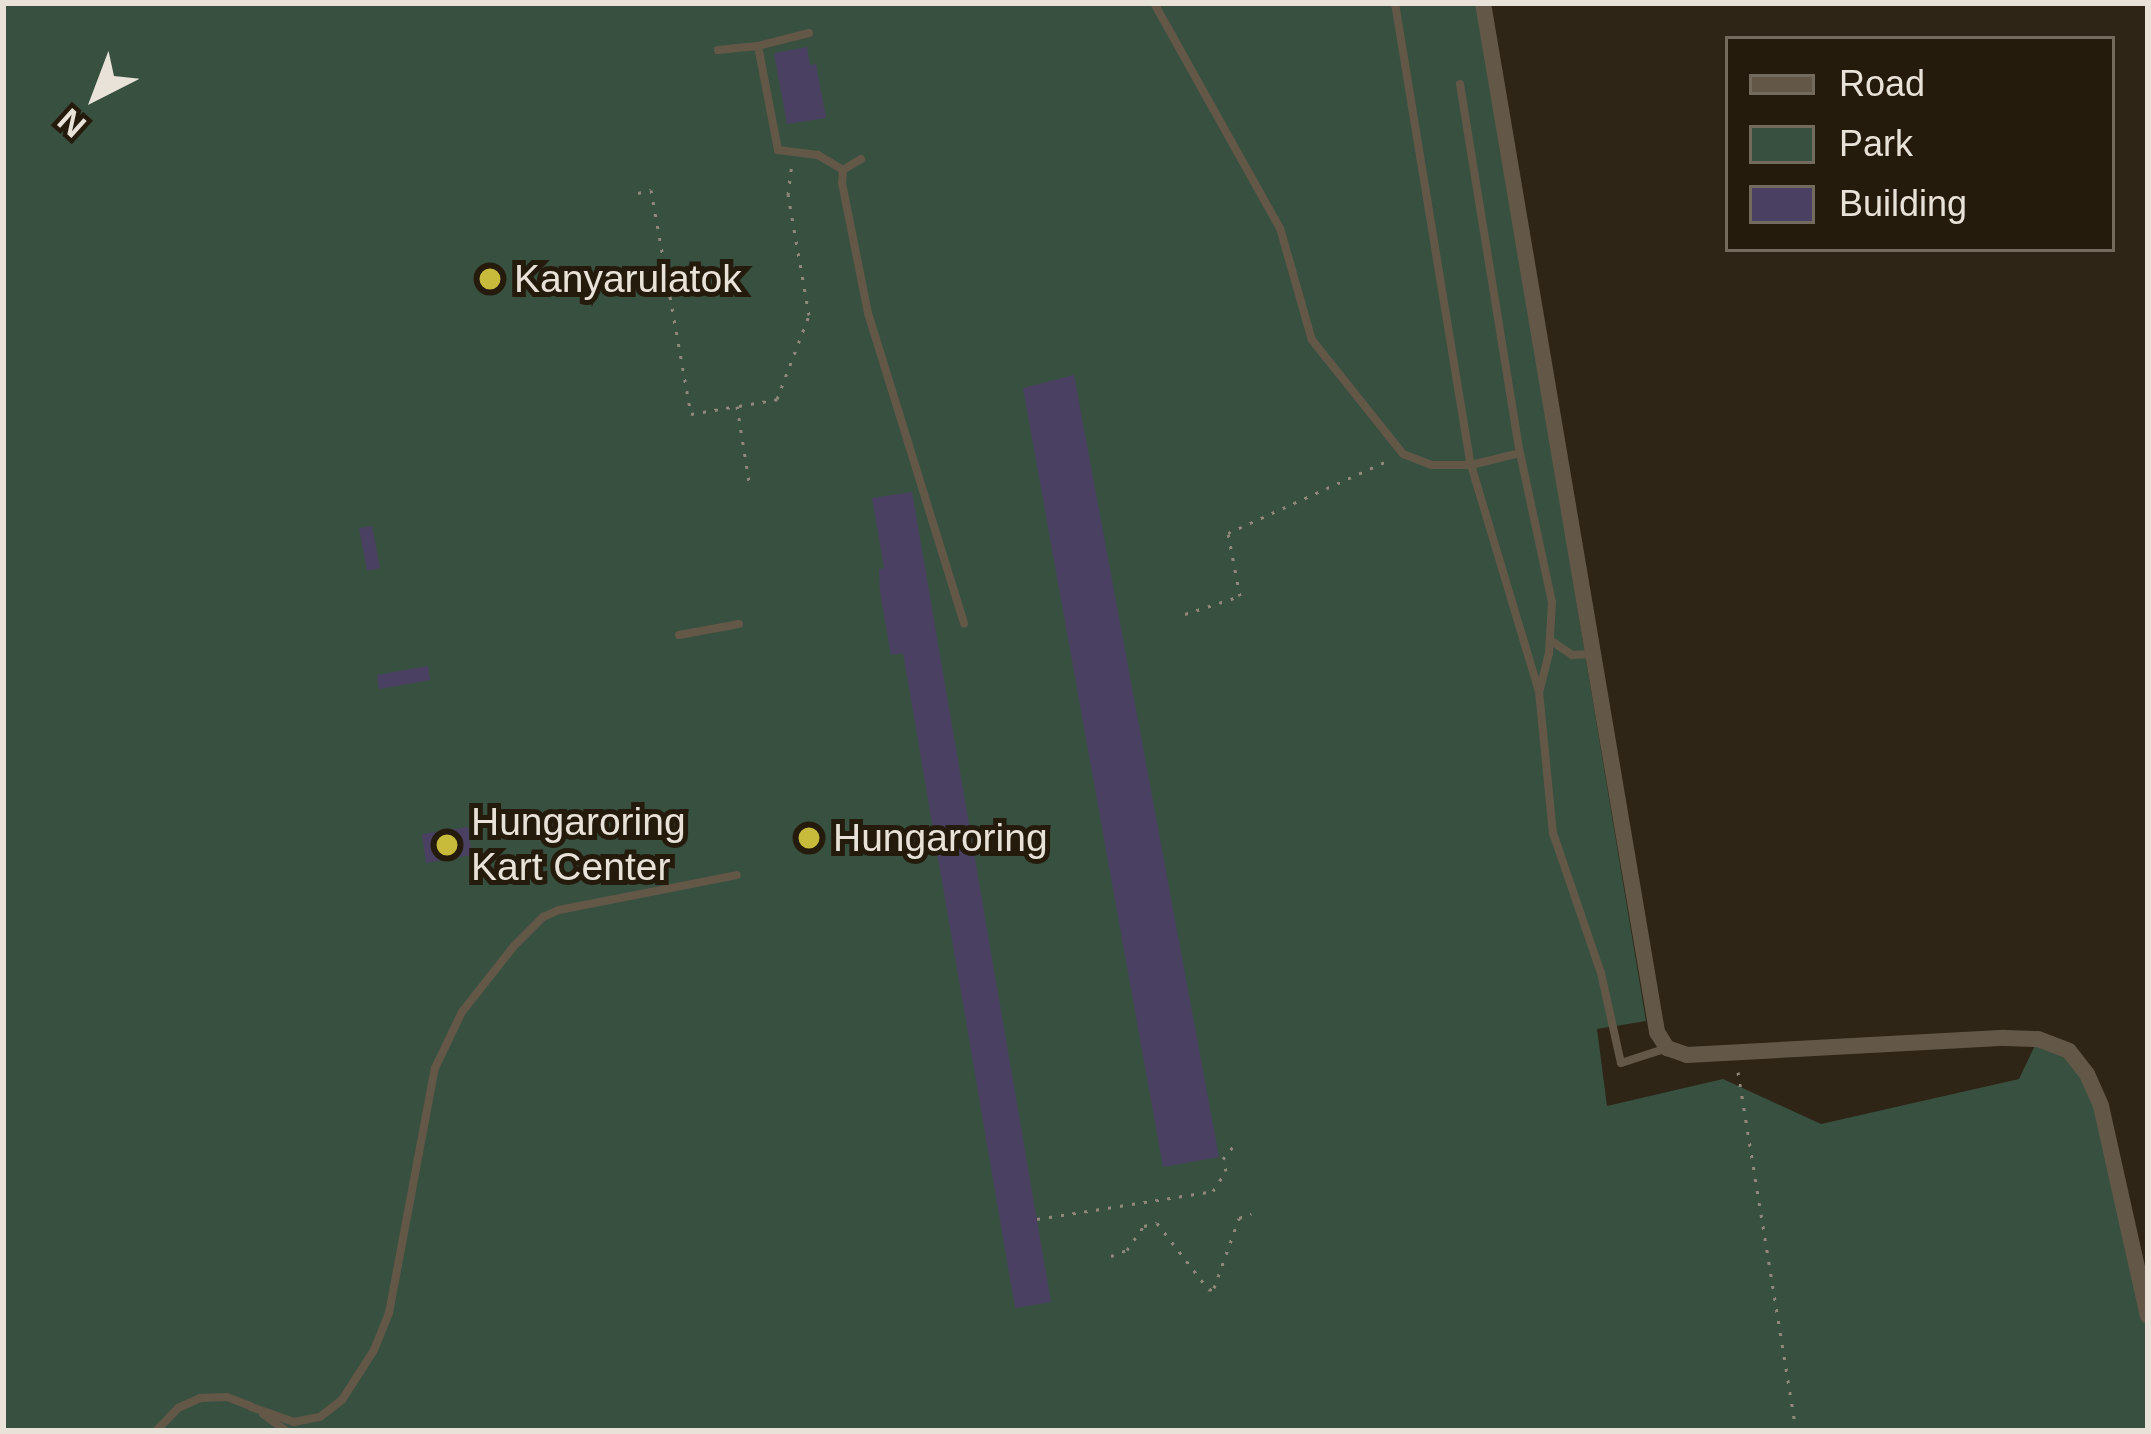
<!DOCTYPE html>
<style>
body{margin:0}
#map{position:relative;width:2151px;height:1434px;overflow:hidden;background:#2e2516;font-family:Arial,sans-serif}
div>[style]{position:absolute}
.green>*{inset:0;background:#385040}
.building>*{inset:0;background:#494062}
.path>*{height:3px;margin-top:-1.5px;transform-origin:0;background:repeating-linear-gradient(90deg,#90887c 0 3px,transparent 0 12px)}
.lane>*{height:8px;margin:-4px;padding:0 4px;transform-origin:4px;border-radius:4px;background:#635848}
.street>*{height:16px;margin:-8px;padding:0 8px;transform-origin:8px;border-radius:8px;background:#635848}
.dots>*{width:33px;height:33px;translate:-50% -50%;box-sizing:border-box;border:6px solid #251b0d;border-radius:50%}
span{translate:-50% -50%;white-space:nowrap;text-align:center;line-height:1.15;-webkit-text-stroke:10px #251b0d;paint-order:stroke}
.poi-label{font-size:39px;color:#e8e2d8}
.left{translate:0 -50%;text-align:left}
.frame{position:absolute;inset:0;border:6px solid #e8e2d8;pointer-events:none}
.legend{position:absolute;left:1725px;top:36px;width:390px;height:216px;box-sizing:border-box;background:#251b0d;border:3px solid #736b5e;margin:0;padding:15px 21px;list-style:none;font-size:36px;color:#e8e2d8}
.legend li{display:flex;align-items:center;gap:24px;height:60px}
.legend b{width:60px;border:3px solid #736b5e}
.north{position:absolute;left:36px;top:36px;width:120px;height:120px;-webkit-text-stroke:9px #251b0d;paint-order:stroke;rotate:222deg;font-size:33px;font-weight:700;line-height:48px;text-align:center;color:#e8e2d8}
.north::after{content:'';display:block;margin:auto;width:42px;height:54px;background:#e8e2d8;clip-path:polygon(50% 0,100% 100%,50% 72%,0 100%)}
</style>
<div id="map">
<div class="green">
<i style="clip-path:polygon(3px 3px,1477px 3px,1646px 1021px,1597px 1029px,1607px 1106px,1723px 1079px,1821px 1124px,2019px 1079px,2038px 1039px,2087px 1074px,2148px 1316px,2148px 1431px,3px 1431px)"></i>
</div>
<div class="building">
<i style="clip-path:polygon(807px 47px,810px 65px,816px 64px,826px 118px,787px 124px,774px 53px)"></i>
<i style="clip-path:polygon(1074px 375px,1219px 1157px,1163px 1167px,1023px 388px)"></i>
<i style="clip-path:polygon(912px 492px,1051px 1302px,1015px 1308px,903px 653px,891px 655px,880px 592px,879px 569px,884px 568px,872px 498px)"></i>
<i style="clip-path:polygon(372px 526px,380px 568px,367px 571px,359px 528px)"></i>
<i style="clip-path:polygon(428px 666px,430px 680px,379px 689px,377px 675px)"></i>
<i style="clip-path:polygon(468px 827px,472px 855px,426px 863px,422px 834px)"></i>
</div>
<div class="path">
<i style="left:638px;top:193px;width:13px;rotate:-13deg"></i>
<i style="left:651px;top:190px;width:228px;rotate:79.9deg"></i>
<i style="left:691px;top:414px;width:47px;rotate:-9.9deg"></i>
<i style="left:737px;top:406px;width:77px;rotate:81deg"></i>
<i style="left:739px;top:406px;width:39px;rotate:-10deg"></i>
<i style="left:777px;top:399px;width:90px;rotate:-69.1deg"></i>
<i style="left:809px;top:315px;width:122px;rotate:-99.9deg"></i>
<i style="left:788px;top:195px;width:32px;rotate:-83deg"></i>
<i style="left:1185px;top:614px;width:58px;rotate:-18.1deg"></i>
<i style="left:1240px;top:596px;width:64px;rotate:-100.8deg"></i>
<i style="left:1228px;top:533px;width:179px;rotate:-24.4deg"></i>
<i style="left:1738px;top:1072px;width:364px;rotate:80.8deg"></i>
<i style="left:1037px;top:1219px;width:178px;rotate:-9deg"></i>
<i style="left:1213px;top:1191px;width:24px;rotate:-57deg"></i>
<i style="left:1226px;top:1171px;width:12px;rotate:-104deg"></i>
<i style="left:1223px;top:1159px;width:22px;rotate:-51deg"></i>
<i style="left:1111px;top:1256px;width:17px;rotate:-21deg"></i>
<i style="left:1127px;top:1250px;width:29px;rotate:-55deg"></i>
<i style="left:1144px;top:1226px;width:13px;rotate:-13deg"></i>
<i style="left:1157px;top:1223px;width:85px;rotate:52.2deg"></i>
<i style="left:1209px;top:1290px;width:5px;rotate:-22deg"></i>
<i style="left:1214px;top:1288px;width:74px;rotate:-70.3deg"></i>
<i style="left:1239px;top:1218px;width:13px;rotate:-18deg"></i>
</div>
<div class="lane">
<i style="left:1154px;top:3px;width:258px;rotate:60.8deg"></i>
<i style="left:1280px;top:228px;width:116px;rotate:74.1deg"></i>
<i style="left:1312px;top:340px;width:146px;rotate:51.4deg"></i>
<i style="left:1403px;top:454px;width:30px;rotate:21deg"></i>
<i style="left:1431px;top:465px;width:40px"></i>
<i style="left:1471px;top:465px;width:50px;rotate:-13.8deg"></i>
<i style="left:1395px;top:3px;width:468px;rotate:80.7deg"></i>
<i style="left:1471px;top:465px;width:236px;rotate:73.3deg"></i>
<i style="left:1539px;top:691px;width:143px;rotate:84.4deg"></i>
<i style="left:1553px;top:833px;width:148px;rotate:71.1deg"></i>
<i style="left:1601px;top:973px;width:92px;rotate:77.5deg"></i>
<i style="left:1621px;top:1063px;width:45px;rotate:-18deg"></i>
<i style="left:809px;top:33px;width:53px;rotate:165.7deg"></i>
<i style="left:758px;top:46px;width:106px;rotate:79.1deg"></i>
<i style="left:778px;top:150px;width:40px;rotate:7.1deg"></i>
<i style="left:818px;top:155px;width:29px;rotate:31deg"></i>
<i style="left:718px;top:50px;width:40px;rotate:-5.7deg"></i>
<i style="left:1460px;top:84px;width:374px;rotate:80.8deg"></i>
<i style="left:1520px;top:453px;width:152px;rotate:77.9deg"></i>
<i style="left:1552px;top:602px;width:51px;rotate:93.4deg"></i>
<i style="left:1549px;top:653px;width:38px;rotate:104deg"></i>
<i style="left:861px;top:159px;width:21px;rotate:149deg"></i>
<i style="left:843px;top:170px;width:13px;rotate:94deg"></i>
<i style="left:842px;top:183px;width:133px;rotate:78.7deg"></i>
<i style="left:868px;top:313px;width:325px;rotate:72.8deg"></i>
<i style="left:679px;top:635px;width:61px;rotate:-10.4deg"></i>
<i style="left:1550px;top:640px;width:27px;rotate:34deg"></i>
<i style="left:1572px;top:655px;width:20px;rotate:-3deg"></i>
<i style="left:251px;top:1407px;width:46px;rotate:19.2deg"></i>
<i style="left:294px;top:1422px;width:26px;rotate:-11deg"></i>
<i style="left:320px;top:1417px;width:28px;rotate:-38deg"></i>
<i style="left:342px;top:1400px;width:59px;rotate:-57.4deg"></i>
<i style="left:374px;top:1350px;width:40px;rotate:-68deg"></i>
<i style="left:389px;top:1313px;width:249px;rotate:-79.4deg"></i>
<i style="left:435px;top:1068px;width:62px;rotate:-64.3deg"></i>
<i style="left:462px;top:1012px;width:84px;rotate:-51.8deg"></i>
<i style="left:514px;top:946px;width:41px;rotate:-45deg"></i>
<i style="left:543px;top:917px;width:17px;rotate:-24deg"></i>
<i style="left:559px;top:910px;width:181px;rotate:-11.1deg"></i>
<i style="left:263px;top:1414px;width:29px;rotate:36deg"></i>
<i style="left:156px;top:1431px;width:32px;rotate:-46deg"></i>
<i style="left:178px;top:1408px;width:24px;rotate:-24deg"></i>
<i style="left:200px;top:1398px;width:27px;rotate:-2deg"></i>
<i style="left:227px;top:1397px;width:25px;rotate:21deg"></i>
</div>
<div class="street">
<i style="left:1483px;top:3px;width:1044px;rotate:80.4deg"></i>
<i style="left:1657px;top:1032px;width:19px;rotate:58deg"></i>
<i style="left:1667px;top:1048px;width:21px;rotate:19deg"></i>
<i style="left:1687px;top:1055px;width:318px;rotate:-3.1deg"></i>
<i style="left:2005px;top:1038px;width:33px;rotate:2deg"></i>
<i style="left:2038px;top:1039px;width:33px;rotate:21deg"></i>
<i style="left:2069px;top:1051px;width:29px;rotate:52deg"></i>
<i style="left:2087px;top:1074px;width:35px;rotate:66deg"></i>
<i style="left:2101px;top:1106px;width:215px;rotate:77.4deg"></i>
</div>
<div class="dots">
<i style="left:490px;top:279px;background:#c8bb3b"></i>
<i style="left:809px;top:838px;background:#c8bb3b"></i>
<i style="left:447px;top:845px;background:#c8bb3b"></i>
</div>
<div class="poi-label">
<span class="left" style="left:514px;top:279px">Kanyarulatok</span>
<span class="left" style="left:471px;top:845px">Hungaroring<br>Kart Center</span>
<span class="left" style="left:833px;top:838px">Hungaroring</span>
</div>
<div class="frame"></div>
<ul class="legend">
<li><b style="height:15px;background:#635848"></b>Road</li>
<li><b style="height:33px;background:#385040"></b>Park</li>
<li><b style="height:33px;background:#494062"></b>Building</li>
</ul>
<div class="north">N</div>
</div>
